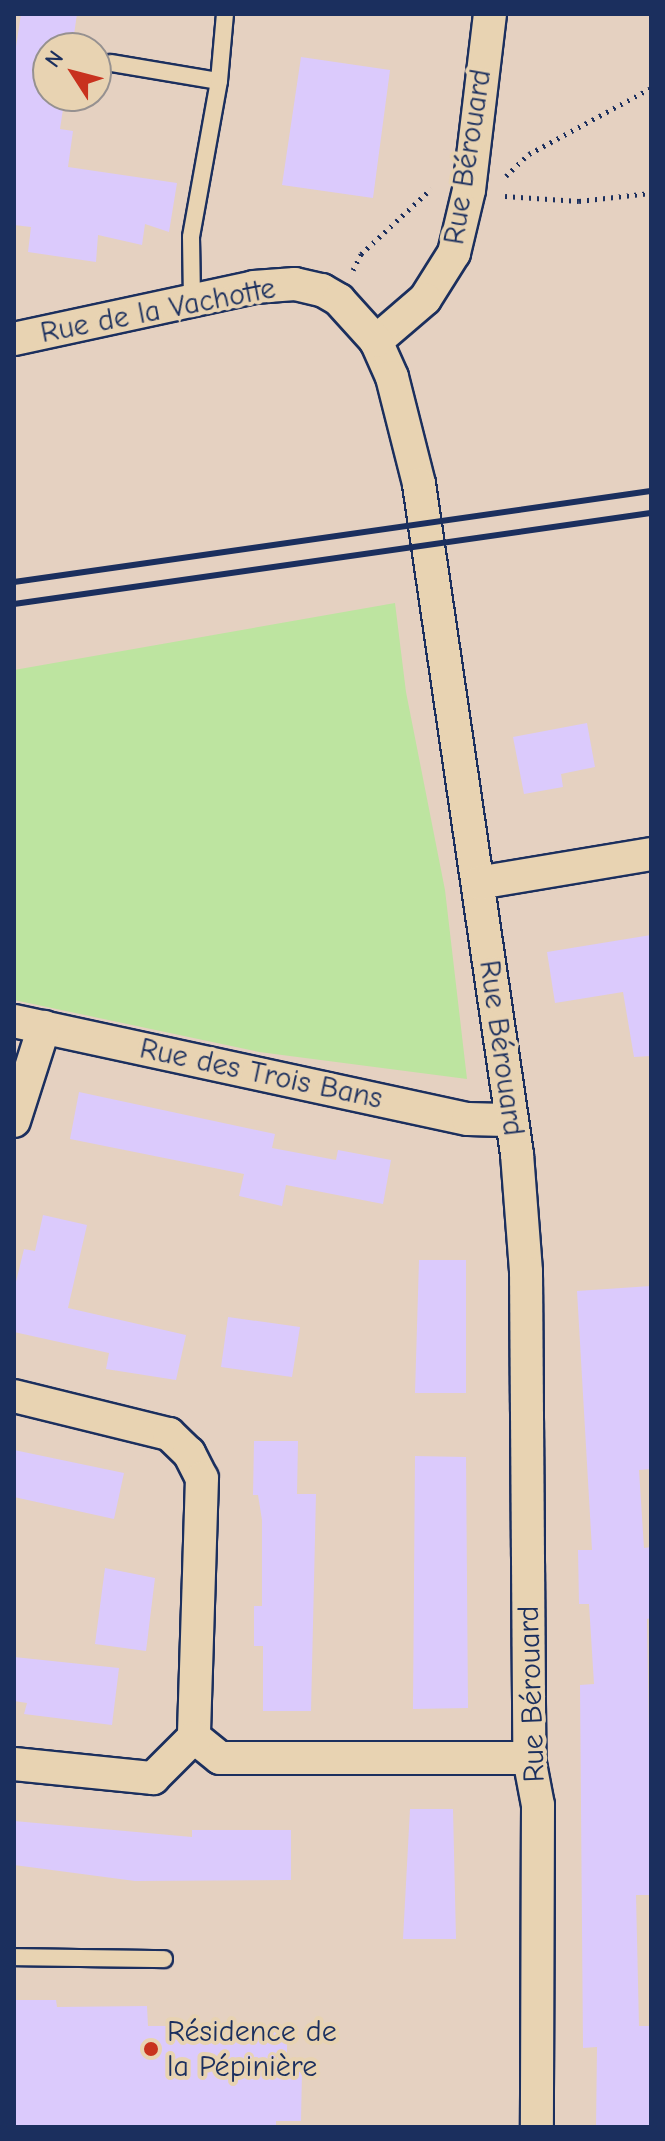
<!DOCTYPE html>
<meta charset="utf-8">
<style>
body{margin:0}
#map{position:relative;width:665px;height:2141px;overflow:hidden;background:#e5d1c1;font-family:"Comic Neue",sans-serif}
div>[style]{position:absolute}
.green>*{inset:0;background:#bde4a0}
.building>*{inset:0;background:#dbcafc}
.path>*{height:5px;margin-top:-2.5px;transform-origin:0;background:repeating-linear-gradient(90deg,#1b2f5e 0 2px,transparent 0 8px)}
.roads{filter:drop-shadow(2px 0 #1b2f5e) drop-shadow(-2px 0 #1b2f5e) drop-shadow(0 2px #1b2f5e) drop-shadow(0 -2px #1b2f5e)}
.lane>*{height:16px;margin:-8px;padding:0 8px;transform-origin:8px;border-radius:8px;background:#e8d3b2}
.street>*{height:32px;margin:-16px;padding:0 16px;transform-origin:16px;border-radius:16px;background:#e8d3b2}
.rail>*{height:6px;margin:-3px;padding:0 3px;transform-origin:3px;border-radius:3px;background:#1b2f5e}
.dots>*{width:22px;height:22px;translate:-50% -50%;box-sizing:border-box;border:4px solid #e8d3b2;border-radius:50%}
span{translate:-50% -50%;white-space:nowrap;text-align:center;line-height:1.15;-webkit-text-stroke:8px #e8d3b2;paint-order:stroke}
.street-label{font-size:30px;color:#1b2f5e}
.poi-label{font-size:30px;color:#1b2f5e}
.left{translate:0 -50%;text-align:left}
.frame{position:absolute;inset:0;border:16px solid #1b2f5e;pointer-events:none}
.north{position:absolute;left:32px;top:32px;width:80px;height:80px;box-sizing:border-box;background:#e8d3b2;border:2px solid #969190;border-radius:50%;rotate:306deg;font-size:22px;font-weight:700;line-height:32px;text-align:center;color:#1b2f5e}
.north::after{content:'';display:block;margin:auto;width:28px;height:36px;background:#c8321e;clip-path:polygon(50% 0,100% 100%,50% 72%,0 100%)}
</style>
<div id="map">
<div class="green">
<i style="clip-path:polygon(395px 603px,406px 692px,445px 890px,467px 1079px,259px 1052px,14px 1000px,14px 670px)"></i>
</div>
<div class="building">
<i style="clip-path:polygon(21px 14px,77px 14px,72px 48px,48px 48px,48px 96px,65px 96px,60px 129px,73px 131px,68px 167px,177px 183px,169px 232px,145px 224px,142px 245px,98px 235px,96px 262px,28px 252px,31px 227px,14px 225px,14px 60px)"></i>
<i style="clip-path:polygon(301px 57px,390px 70px,373px 198px,282px 185px)"></i>
<i style="clip-path:polygon(587px 723px,595px 767px,561px 774px,563px 787px,524px 794px,513px 737px)"></i>
<i style="clip-path:polygon(651px 935px,651px 1056px,634px 1057px,623px 992px,555px 1003px,547px 952px)"></i>
<i style="clip-path:polygon(79px 1092px,275px 1134px,272px 1148px,336px 1160px,338px 1150px,391px 1160px,383px 1204px,286px 1185px,282px 1206px,239px 1196px,244px 1174px,70px 1139px)"></i>
<i style="clip-path:polygon(43px 1215px,87px 1225px,68px 1308px,186px 1335px,176px 1380px,106px 1369px,109px 1353px,14px 1332px,14px 1290px,24px 1249px,35px 1251px)"></i>
<i style="clip-path:polygon(419px 1260px,466px 1260px,466px 1393px,415px 1393px)"></i>
<i style="clip-path:polygon(651px 1286px,651px 1469px,639px 1470px,644px 1548px,651px 1547px,651px 1618px,647px 1619px,651px 1852px,650px 1895px,636px 1895px,639px 2026px,651px 2026px,651px 2127px,596px 2127px,597px 2047px,583px 2048px,580px 1685px,594px 1684px,589px 1604px,579px 1604px,578px 1550px,592px 1550px,577px 1291px)"></i>
<i style="clip-path:polygon(228px 1317px,300px 1327px,292px 1377px,221px 1367px)"></i>
<i style="clip-path:polygon(254px 1441px,298px 1441px,297px 1494px,316px 1494px,311px 1711px,263px 1711px,263px 1646px,254px 1646px,254px 1606px,262px 1606px,262px 1520px,258px 1495px,253px 1495px)"></i>
<i style="clip-path:polygon(14px 1450px,124px 1473px,114px 1519px,14px 1497px)"></i>
<i style="clip-path:polygon(415px 1456px,466px 1457px,468px 1708px,413px 1709px)"></i>
<i style="clip-path:polygon(105px 1568px,155px 1578px,146px 1651px,95px 1644px)"></i>
<i style="clip-path:polygon(14px 1657px,119px 1668px,112px 1725px,24px 1714px,27px 1703px,14px 1701px)"></i>
<i style="clip-path:polygon(410px 1809px,453px 1809px,456px 1939px,403px 1939px)"></i>
<i style="clip-path:polygon(14px 1821px,192px 1837px,192px 1830px,291px 1830px,291px 1880px,135px 1881px,14px 1865px)"></i>
<i style="clip-path:polygon(14px 2000px,56px 2000px,57px 2007px,147px 2006px,148px 2026px,287px 2026px,287px 2072px,302px 2072px,301px 2121px,276px 2121px,276px 2127px,14px 2127px)"></i>
</div>
<div class="path">
<i style="left:506px;top:176px;width:32px;rotate:-44deg"></i>
<i style="left:529px;top:154px;width:139px;rotate:-28.4deg"></i>
<i style="left:505px;top:196px;width:74px;rotate:3.9deg"></i>
<i style="left:579px;top:201px;width:72px;rotate:-6.3deg"></i>
<i style="left:353px;top:270px;width:18px;rotate:-63deg"></i>
<i style="left:361px;top:254px;width:96px;rotate:-42.9deg"></i>
</div>
<div class="roads">
<div class="lane">
<i style="left:111px;top:63px;width:109px;rotate:9.5deg"></i>
<i style="left:219px;top:81px;width:158px;rotate:100.2deg"></i>
<i style="left:191px;top:237px;width:65px;rotate:89.1deg"></i>
<i style="left:219px;top:81px;width:67px;rotate:-84.9deg"></i>
<i style="left:14px;top:1957px;width:150px;rotate:0.8deg"></i>
</div>
<div class="street">
<i style="left:490px;top:14px;width:177px;rotate:96.8deg"></i>
<i style="left:469px;top:190px;width:65px;rotate:103.4deg"></i>
<i style="left:454px;top:253px;width:54px;rotate:122.2deg"></i>
<i style="left:425px;top:299px;width:65px;rotate:139.4deg"></i>
<i style="left:376px;top:341px;width:39px;rotate:66deg"></i>
<i style="left:392px;top:377px;width:110px;rotate:75.8deg"></i>
<i style="left:419px;top:484px;width:677px;rotate:81.68deg"></i>
<i style="left:517px;top:1154px;width:118px;rotate:85.6deg"></i>
<i style="left:526px;top:1272px;width:486px;rotate:89.6deg"></i>
<i style="left:529px;top:1758px;width:48px;rotate:79.2deg"></i>
<i style="left:538px;top:1805px;width:322px;rotate:90.2deg"></i>
<i style="left:14px;top:339px;width:246px;rotate:-12.2deg"></i>
<i style="left:254px;top:287px;width:41px;rotate:-4.2deg"></i>
<i style="left:295px;top:284px;width:28px;rotate:13deg"></i>
<i style="left:322px;top:290px;width:20px;rotate:30deg"></i>
<i style="left:339px;top:300px;width:55px;rotate:47.9deg"></i>
<i style="left:478px;top:883px;width:175px;rotate:-9.5deg"></i>
<i style="left:14px;top:1021px;width:464px;rotate:12.2deg"></i>
<i style="left:468px;top:1119px;width:41px;rotate:1.4deg"></i>
<i style="left:14px;top:1121px;width:99px;rotate:-72.3deg"></i>
<i style="left:14px;top:1396px;width:160px;rotate:13.8deg"></i>
<i style="left:169px;top:1434px;width:28px;rotate:44deg"></i>
<i style="left:189px;top:1453px;width:28px;rotate:63deg"></i>
<i style="left:202px;top:1478px;width:259px;rotate:91.8deg"></i>
<i style="left:14px;top:1764px;width:140px;rotate:5.8deg"></i>
<i style="left:153px;top:1778px;width:58px;rotate:-45deg"></i>
<i style="left:194px;top:1737px;width:33px;rotate:39deg"></i>
<i style="left:220px;top:1758px;width:309px"></i>
</div>
</div>
<div class="rail">
<i style="left:14px;top:582px;width:643px;rotate:-8.13deg"></i>
<i style="left:14px;top:604px;width:643px;rotate:-8.13deg"></i>
</div>
<div class="dots">
<i style="left:151px;top:2049px;background:#c8321e"></i>
</div>
<div class="street-label">
<span style="left:468px;top:157px;rotate:-81deg">Rue Bérouard</span>
<span style="left:158px;top:311px;rotate:-11deg">Rue de la Vachotte</span>
<span style="left:501px;top:1048px;rotate:82deg">Rue Bérouard</span>
<span style="left:261px;top:1074px;rotate:12deg">Rue des Trois Bans</span>
<span style="left:532px;top:1694px;rotate:-92deg">Rue Bérouard</span>
</div>
<div class="poi-label">
<span class="left" style="left:167px;top:2049px">Résidence de<br>la Pépinière</span>
</div>
<div class="frame"></div>
<div class="north">N</div>
</div>
